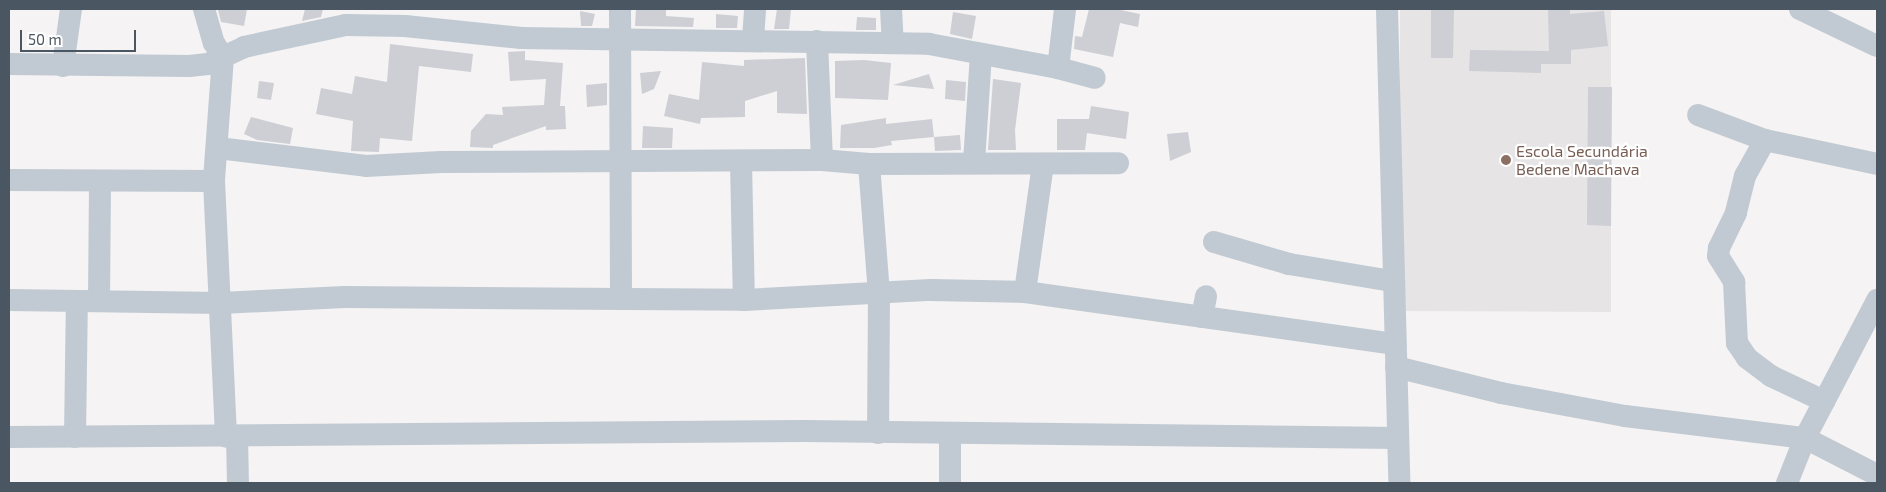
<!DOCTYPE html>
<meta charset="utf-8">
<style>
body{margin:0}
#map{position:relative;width:1886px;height:492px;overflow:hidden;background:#f5f3f3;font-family:"Exo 2",sans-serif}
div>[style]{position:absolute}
.education>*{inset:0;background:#e6e4e5}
.building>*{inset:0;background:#cdcfd5}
.minor>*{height:22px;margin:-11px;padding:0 11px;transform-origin:11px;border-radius:11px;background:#c1cad2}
.dots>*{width:14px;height:14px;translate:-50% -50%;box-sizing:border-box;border:2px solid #fff;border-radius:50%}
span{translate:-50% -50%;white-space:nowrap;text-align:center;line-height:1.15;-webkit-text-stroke:4.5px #fff;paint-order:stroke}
.education-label{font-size:16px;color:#785e54}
.left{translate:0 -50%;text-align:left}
.frame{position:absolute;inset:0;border:10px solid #4a5661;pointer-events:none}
.scale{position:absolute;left:20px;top:30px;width:116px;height:22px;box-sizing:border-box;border:2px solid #4a5661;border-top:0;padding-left:6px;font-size:15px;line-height:18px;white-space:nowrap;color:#4a5661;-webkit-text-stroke:4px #fff;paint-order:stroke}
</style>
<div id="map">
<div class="education">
<i style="clip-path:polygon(1400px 9px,1611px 9px,1611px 312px,1400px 311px)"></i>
</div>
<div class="building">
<i style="clip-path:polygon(247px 9px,244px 26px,221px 22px,218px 10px)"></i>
<i style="clip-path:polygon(305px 9px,323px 9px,321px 17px,302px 21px)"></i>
<i style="clip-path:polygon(636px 9px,666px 10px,666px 16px,694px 18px,693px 27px,635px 26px)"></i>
<i style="clip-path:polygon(777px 9px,791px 9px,789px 29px,774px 29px)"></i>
<i style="clip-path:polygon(1089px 9px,1116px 9px,1140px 14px,1138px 27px,1120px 23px,1113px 57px,1074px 49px,1075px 36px,1082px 37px)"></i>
<i style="clip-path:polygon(1431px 9px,1454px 9px,1453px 58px,1431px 58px)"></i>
<i style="clip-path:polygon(1548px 9px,1570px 9px,1570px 14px,1604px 11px,1608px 46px,1571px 50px,1571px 64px,1541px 64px,1541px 73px,1469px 71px,1470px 50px,1549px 51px)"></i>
<i style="clip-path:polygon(580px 11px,595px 14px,592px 26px,581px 26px)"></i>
<i style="clip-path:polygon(953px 12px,976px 16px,972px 39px,950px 34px)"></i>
<i style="clip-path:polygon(716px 14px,738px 16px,737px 28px,716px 28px)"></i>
<i style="clip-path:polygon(857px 17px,876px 18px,876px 30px,856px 30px)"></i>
<i style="clip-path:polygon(390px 44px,473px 54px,471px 72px,419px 66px,412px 141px,380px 138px,379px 152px,351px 151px,353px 121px,316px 114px,321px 88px,352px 94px,355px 76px,387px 82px)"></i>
<i style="clip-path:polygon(525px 51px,525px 60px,563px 63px,560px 106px,565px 106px,566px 129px,546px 130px,546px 126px,493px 145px,493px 148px,470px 147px,471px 131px,486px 114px,503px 115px,502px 107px,544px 105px,546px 79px,510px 81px,508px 52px)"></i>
<i style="clip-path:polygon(805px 58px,807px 114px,777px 113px,777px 91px,745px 101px,745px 117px,701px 118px,700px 124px,664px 116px,669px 94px,699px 100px,702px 62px,744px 66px,744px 60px)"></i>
<i style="clip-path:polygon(864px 60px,891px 63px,888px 100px,835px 98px,835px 61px)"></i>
<i style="clip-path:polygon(661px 71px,654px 89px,642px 94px,640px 73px)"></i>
<i style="clip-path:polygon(929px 74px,934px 89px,893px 85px)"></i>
<i style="clip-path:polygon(993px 79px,1021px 83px,1015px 130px,1016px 150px,988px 150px)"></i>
<i style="clip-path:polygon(946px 80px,966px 82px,965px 101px,945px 99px)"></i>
<i style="clip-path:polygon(259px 81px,274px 83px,271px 100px,257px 98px)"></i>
<i style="clip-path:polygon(607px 83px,607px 105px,587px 107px,586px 85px)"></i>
<i style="clip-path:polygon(1588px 87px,1612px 87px,1611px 226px,1587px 225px)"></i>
<i style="clip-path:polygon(1091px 106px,1129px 112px,1126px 139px,1087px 133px,1085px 150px,1057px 150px,1057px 119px,1089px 119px)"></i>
<i style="clip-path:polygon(251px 117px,293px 128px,290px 144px,257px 140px,244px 134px)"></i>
<i style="clip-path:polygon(886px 118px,886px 124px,932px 119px,934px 137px,891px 141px,892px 145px,874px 148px,840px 148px,841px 125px)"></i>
<i style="clip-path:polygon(643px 126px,673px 128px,672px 148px,642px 148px)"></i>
<i style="clip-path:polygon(1188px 132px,1191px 152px,1170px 161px,1167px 134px)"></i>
<i style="clip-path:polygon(960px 135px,961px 150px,935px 151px,934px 137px)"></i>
</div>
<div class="minor">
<i style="left:204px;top:9px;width:35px;rotate:74deg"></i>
<i style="left:214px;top:43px;width:17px;rotate:57deg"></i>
<i style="left:223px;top:57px;width:124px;rotate:94.2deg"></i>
<i style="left:214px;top:181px;width:256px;rotate:87.3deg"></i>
<i style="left:620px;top:9px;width:290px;rotate:89.8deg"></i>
<i style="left:891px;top:9px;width:33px;rotate:87deg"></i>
<i style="left:1387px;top:9px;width:474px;rotate:88.5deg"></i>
<i style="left:1800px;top:9px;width:85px;rotate:25.7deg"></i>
<i style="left:753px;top:39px;width:30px;rotate:-86deg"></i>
<i style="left:817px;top:41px;width:119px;rotate:87.6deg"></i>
<i style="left:9px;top:64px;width:180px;rotate:0.6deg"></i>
<i style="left:189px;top:66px;width:19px;rotate:-6deg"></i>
<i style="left:208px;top:64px;width:40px;rotate:-25deg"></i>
<i style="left:244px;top:47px;width:104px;rotate:-12.2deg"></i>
<i style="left:346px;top:25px;width:59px;rotate:1deg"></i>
<i style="left:405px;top:26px;width:117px;rotate:5.9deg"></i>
<i style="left:521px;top:38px;width:408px;rotate:0.8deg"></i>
<i style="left:929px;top:44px;width:131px;rotate:10.5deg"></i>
<i style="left:1058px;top:68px;width:38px;rotate:15deg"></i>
<i style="left:63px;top:66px;width:58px;rotate:-82deg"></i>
<i style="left:1058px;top:68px;width:59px;rotate:-83.2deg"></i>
<i style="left:1698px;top:115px;width:72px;rotate:20.5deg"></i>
<i style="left:1765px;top:140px;width:115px;rotate:12.1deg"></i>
<i style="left:1765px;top:140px;width:41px;rotate:119.1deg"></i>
<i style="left:1745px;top:176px;width:38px;rotate:104deg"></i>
<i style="left:1736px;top:213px;width:39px;rotate:116deg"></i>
<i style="left:1719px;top:248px;width:8px;rotate:97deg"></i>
<i style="left:1718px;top:256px;width:31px;rotate:58deg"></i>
<i style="left:1734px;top:282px;width:61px;rotate:87.2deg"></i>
<i style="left:1737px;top:343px;width:18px;rotate:56deg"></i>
<i style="left:1747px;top:358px;width:30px;rotate:37deg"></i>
<i style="left:1771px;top:376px;width:59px;rotate:25.3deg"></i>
<i style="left:218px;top:148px;width:149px;rotate:6.9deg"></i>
<i style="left:366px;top:166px;width:75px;rotate:-3.1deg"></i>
<i style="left:441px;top:162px;width:381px;rotate:-0.3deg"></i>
<i style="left:822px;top:160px;width:47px;rotate:4.9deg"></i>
<i style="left:869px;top:164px;width:249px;rotate:-0.2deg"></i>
<i style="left:741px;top:162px;width:138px;rotate:88.8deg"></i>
<i style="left:974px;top:162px;width:107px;rotate:-86.3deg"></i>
<i style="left:869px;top:164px;width:130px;rotate:85.6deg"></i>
<i style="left:879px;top:294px;width:139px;rotate:90.4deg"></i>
<i style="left:9px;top:180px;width:205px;rotate:0.3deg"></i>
<i style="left:1214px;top:242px;width:78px;rotate:16.3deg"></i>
<i style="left:1289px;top:264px;width:104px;rotate:9.4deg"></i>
<i style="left:1025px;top:292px;width:129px;rotate:-82deg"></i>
<i style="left:9px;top:300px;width:212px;rotate:0.8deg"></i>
<i style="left:221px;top:303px;width:124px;rotate:-2.8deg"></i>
<i style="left:345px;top:297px;width:399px;rotate:0.4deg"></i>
<i style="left:744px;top:300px;width:187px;rotate:-3.1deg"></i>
<i style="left:931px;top:290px;width:94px;rotate:1.2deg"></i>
<i style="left:1025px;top:292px;width:374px;rotate:8deg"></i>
<i style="left:99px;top:300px;width:118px;rotate:-89.5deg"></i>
<i style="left:1202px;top:317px;width:21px;rotate:-79deg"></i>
<i style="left:1396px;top:367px;width:108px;rotate:13.9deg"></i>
<i style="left:1501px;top:393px;width:126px;rotate:10.5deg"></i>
<i style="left:1625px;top:416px;width:181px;rotate:7deg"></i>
<i style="left:1805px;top:438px;width:81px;rotate:27.2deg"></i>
<i style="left:950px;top:434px;width:49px;rotate:90deg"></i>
<i style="left:9px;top:437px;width:796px;rotate:-0.43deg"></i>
<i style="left:805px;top:431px;width:592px;rotate:0.68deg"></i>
<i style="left:75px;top:437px;width:136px;rotate:-89.2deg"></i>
<i style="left:237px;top:437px;width:46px;rotate:88.8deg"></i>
<i style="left:1787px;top:483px;width:48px;rotate:-68.2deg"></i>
<i style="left:1805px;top:438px;width:156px;rotate:-62.4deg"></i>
</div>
<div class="dots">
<i style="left:1506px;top:160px;background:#8d6e63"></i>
</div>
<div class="education-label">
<span class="left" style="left:1516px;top:160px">Escola Secundária<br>Bedene Machava</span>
</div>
<div class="frame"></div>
<div class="scale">50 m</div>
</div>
